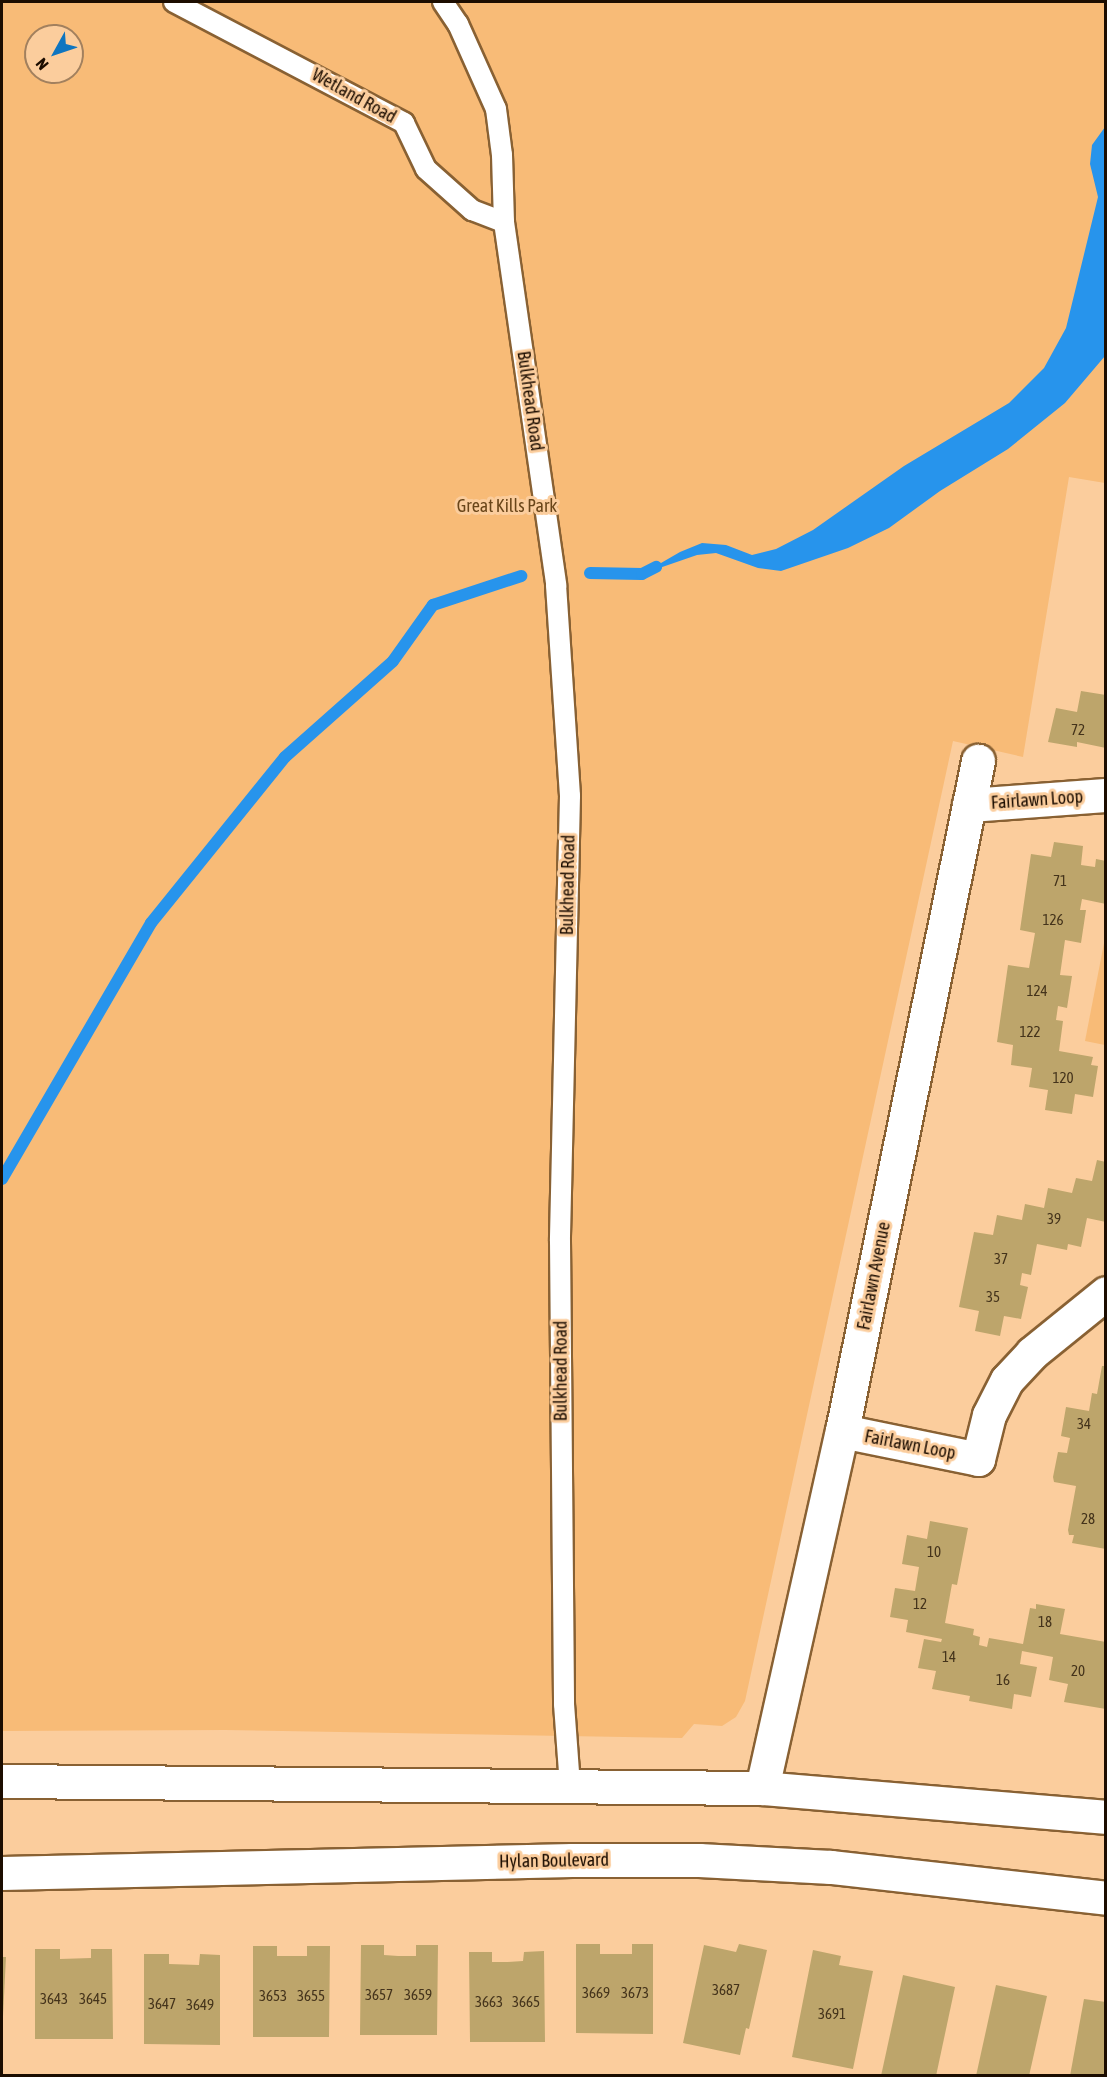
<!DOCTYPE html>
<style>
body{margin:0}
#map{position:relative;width:1107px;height:2077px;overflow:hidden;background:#fbcd9d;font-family:"Asap Condensed",sans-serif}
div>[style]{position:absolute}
.green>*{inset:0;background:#f8bb77}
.water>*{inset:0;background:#2794ec}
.stream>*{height:12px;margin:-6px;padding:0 6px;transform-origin:6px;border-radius:6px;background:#2794ec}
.building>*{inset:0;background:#bda56b}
.roads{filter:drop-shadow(2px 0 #896133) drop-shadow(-2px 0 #896133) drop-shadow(0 2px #896133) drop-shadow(0 -2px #896133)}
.service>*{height:20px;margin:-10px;padding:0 10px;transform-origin:10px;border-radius:10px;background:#fff}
.minor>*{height:33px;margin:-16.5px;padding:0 16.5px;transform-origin:16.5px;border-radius:16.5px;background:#fff}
.primary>*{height:33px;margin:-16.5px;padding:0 16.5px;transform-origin:16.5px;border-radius:16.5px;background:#fff}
span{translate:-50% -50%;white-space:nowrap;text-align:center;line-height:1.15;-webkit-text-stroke:6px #fbcd9d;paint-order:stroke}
.number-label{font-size:15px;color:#44331b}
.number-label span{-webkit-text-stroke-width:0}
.street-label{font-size:18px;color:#1c0d00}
.park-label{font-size:18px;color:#694519}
.frame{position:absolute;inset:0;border:3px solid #1c0d00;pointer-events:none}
.north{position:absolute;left:24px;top:24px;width:60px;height:60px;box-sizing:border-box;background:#fbcd9d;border:2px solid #a2805e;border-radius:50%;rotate:230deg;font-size:16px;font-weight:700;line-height:24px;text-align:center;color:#1c0d00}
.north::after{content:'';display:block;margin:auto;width:21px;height:27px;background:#0e75c0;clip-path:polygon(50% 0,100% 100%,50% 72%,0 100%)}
</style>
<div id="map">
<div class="green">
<i style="clip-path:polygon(evenodd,2px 2px,1105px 2px,1105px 483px,1069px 477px,1023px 757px,953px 741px,745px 1701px,736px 1717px,722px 1726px,694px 1724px,682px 1738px,225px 1730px,2px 1731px,2px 2px,36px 36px,72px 36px,72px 72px,36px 72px,36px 36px)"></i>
<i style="clip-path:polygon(1105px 938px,1106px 1045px,1105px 1045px,1085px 1041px)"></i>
</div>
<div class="water">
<i style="clip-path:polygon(1105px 127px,1105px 356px,1065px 403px,1008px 449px,940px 491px,889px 528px,848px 548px,781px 571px,758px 568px,716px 553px,697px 555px,642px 574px,680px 552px,702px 543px,726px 545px,752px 555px,776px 549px,813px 530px,904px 466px,1009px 403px,1044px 368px,1066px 328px,1098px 197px,1090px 164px,1092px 145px)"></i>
</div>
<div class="stream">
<i style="left:590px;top:573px;width:52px;rotate:1.1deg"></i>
<i style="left:642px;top:574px;width:16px;rotate:-27deg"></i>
<i style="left:2px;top:1179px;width:296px;rotate:-59.8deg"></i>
<i style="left:151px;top:923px;width:213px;rotate:-51.1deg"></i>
<i style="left:285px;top:757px;width:144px;rotate:-41.6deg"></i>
<i style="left:393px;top:661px;width:69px;rotate:-54.5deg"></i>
<i style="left:433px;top:605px;width:93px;rotate:-18.2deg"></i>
</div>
<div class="building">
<i style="clip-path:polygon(1081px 691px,1106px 695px,1106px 748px,1077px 742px,1077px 747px,1048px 742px,1056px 708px,1077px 712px)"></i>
<i style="clip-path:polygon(1054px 842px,1083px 846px,1081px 865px,1095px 867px,1096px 859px,1106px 861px,1106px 904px,1082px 899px,1080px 910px,1086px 910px,1081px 943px,1065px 940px,1060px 975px,1072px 976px,1067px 1008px,1058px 1006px,1056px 1020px,1063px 1021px,1059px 1051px,1093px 1057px,1091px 1065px,1098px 1066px,1093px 1097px,1075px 1094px,1072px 1114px,1045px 1110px,1048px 1090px,1029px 1087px,1032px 1068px,1011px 1065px,1013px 1045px,997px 1042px,1008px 965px,1029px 968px,1035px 933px,1020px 930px,1031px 854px,1051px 857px)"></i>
<i style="clip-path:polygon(1097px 1160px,1106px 1162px,1106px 1222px,1087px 1218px,1081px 1247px,1068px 1244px,1067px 1250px,1037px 1244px,1031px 1275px,1022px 1273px,1020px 1285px,1028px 1287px,1021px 1319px,1004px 1316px,1000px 1336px,975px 1331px,979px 1311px,959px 1307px,974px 1232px,993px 1235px,997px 1215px,1022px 1220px,1025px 1204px,1044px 1208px,1048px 1188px,1072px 1193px,1076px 1178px,1092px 1181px)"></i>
<i style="clip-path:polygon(1102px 1366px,1106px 1366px,1106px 1549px,1072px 1543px,1074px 1535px,1069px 1535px,1068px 1530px,1076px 1486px,1054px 1482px,1053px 1477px,1058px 1452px,1067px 1453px,1070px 1438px,1061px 1436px,1066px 1407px,1089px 1411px,1092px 1393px,1097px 1394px)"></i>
<i style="clip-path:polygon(930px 1521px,968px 1528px,957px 1585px,952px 1584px,945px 1623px,974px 1629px,973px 1635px,980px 1637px,979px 1645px,987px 1647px,989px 1638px,1023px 1644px,1030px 1608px,1036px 1609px,1036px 1604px,1065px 1609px,1060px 1634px,1106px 1642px,1106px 1709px,1064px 1702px,1068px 1684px,1049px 1680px,1053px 1657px,1022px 1651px,1020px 1664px,1037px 1667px,1031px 1697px,1014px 1694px,1012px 1709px,969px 1701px,970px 1696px,932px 1689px,936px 1671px,918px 1668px,924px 1639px,941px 1642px,942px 1639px,906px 1632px,908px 1620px,890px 1617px,895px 1588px,915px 1591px,919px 1567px,902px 1564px,907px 1535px,927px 1539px)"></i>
<i style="clip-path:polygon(576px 1944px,600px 1944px,600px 1954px,632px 1954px,632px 1944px,653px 1944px,653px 2034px,576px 2033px)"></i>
<i style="clip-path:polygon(739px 1944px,767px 1950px,749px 2029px,746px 2028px,740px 2055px,683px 2043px,704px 1945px,736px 1952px)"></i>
<i style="clip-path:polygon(361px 1945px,384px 1945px,384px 1955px,398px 1956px,416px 1956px,416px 1945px,438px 1945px,437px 2035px,360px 2035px)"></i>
<i style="clip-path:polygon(253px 1946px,277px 1946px,277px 1956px,307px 1956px,307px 1946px,330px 1946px,329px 2037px,253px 2037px)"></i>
<i style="clip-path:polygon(35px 1949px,60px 1949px,60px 1959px,91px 1958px,91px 1949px,112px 1949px,113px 2039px,35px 2039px)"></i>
<i style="clip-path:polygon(813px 1950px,841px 1956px,839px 1965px,873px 1971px,853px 2069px,792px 2057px)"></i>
<i style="clip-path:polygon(544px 1951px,545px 2042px,470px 2042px,469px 1952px,492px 1952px,492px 1962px,508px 1962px,523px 1961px,524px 1952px)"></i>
<i style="clip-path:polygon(144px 1954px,169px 1954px,169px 1964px,199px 1965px,200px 1954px,220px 1955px,220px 2045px,144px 2044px)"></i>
<i style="clip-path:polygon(2px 1957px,6px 1957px,3px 2016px,2px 2016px)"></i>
<i style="clip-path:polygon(903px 1975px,955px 1987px,936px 2076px,881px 2076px)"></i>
<i style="clip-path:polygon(996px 1985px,1047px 1996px,1029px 2076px,976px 2076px)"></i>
<i style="clip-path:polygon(1084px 1999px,1106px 2002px,1106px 2076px,1070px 2076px)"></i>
</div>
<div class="roads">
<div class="service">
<i style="left:174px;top:2px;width:260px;rotate:27.7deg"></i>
<i style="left:404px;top:123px;width:51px;rotate:64.4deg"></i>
<i style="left:426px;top:169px;width:62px;rotate:41.7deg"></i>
<i style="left:472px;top:210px;width:34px;rotate:21deg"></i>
<i style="left:443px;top:2px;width:27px;rotate:56deg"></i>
<i style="left:458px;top:24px;width:93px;rotate:65.9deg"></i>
<i style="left:496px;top:109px;width:46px;rotate:82.6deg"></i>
<i style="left:502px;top:155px;width:67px;rotate:88.3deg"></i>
<i style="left:504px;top:222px;width:367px;rotate:81.8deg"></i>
<i style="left:556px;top:585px;width:211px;rotate:86.2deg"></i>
<i style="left:570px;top:796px;width:445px;rotate:91.3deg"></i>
<i style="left:560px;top:1241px;width:463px;rotate:89.5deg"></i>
<i style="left:564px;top:1704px;width:81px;rotate:85.8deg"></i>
</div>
<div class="minor">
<i style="left:969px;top:805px;width:137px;rotate:-4.2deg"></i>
<i style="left:842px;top:1431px;width:139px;rotate:11.6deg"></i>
<i style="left:978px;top:1459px;width:45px;rotate:-76deg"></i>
<i style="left:989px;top:1415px;width:39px;rotate:-63deg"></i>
<i style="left:1007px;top:1380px;width:37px;rotate:-47deg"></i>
<i style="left:1032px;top:1353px;width:95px;rotate:-39deg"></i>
<i style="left:762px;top:1788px;width:366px;rotate:-77.4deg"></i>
<i style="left:842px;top:1431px;width:684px;rotate:-78.53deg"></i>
</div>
<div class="primary">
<i style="left:2px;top:1781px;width:760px;rotate:0.53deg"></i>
<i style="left:762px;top:1788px;width:345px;rotate:4.8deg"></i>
<i style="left:2px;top:1873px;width:570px;rotate:-1.31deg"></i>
<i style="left:572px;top:1860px;width:127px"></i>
<i style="left:699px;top:1860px;width:132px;rotate:3deg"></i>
<i style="left:831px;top:1867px;width:277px;rotate:6.4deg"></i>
</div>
</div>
<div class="number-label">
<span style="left:1078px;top:730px">72</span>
<span style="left:1060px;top:881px">71</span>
<span style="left:1053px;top:920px">126</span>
<span style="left:1037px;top:991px">124</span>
<span style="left:1030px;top:1032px">122</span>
<span style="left:1063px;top:1078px">120</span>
<span style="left:1054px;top:1219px">39</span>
<span style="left:1001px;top:1259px">37</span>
<span style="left:993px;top:1297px">35</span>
<span style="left:1084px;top:1424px">34</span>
<span style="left:1088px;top:1519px">28</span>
<span style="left:934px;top:1552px">10</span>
<span style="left:920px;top:1604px">12</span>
<span style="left:1045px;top:1622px">18</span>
<span style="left:949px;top:1657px">14</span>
<span style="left:1078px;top:1671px">20</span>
<span style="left:1003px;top:1680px">16</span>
<span style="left:726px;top:1990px">3687</span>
<span style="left:596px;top:1993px">3669</span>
<span style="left:635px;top:1993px">3673</span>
<span style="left:379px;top:1995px">3657</span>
<span style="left:418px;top:1995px">3659</span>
<span style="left:273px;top:1996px">3653</span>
<span style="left:311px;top:1996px">3655</span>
<span style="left:54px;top:1999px">3643</span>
<span style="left:93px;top:1999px">3645</span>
<span style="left:489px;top:2002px">3663</span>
<span style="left:526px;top:2002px">3665</span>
<span style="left:162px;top:2004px">3647</span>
<span style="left:200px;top:2005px">3649</span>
<span style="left:832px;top:2014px">3691</span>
</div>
<div class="street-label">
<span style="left:354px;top:96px;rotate:29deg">Wetland Road</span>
<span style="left:530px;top:401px;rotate:82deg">Bulkhead Road</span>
<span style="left:1037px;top:800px;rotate:-4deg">Fairlawn Loop</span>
<span style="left:568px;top:885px;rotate:-89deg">Bulkhead Road</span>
<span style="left:874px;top:1276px;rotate:-79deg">Fairlawn Avenue</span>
<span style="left:561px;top:1371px;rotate:-90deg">Bulkhead Road</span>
<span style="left:910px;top:1445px;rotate:11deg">Fairlawn Loop</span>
<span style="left:554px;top:1861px;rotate:-1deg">Hylan Boulevard</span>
</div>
<div class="park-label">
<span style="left:507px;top:506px">Great Kills Park</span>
</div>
<div class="frame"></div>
<div class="north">N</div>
</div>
